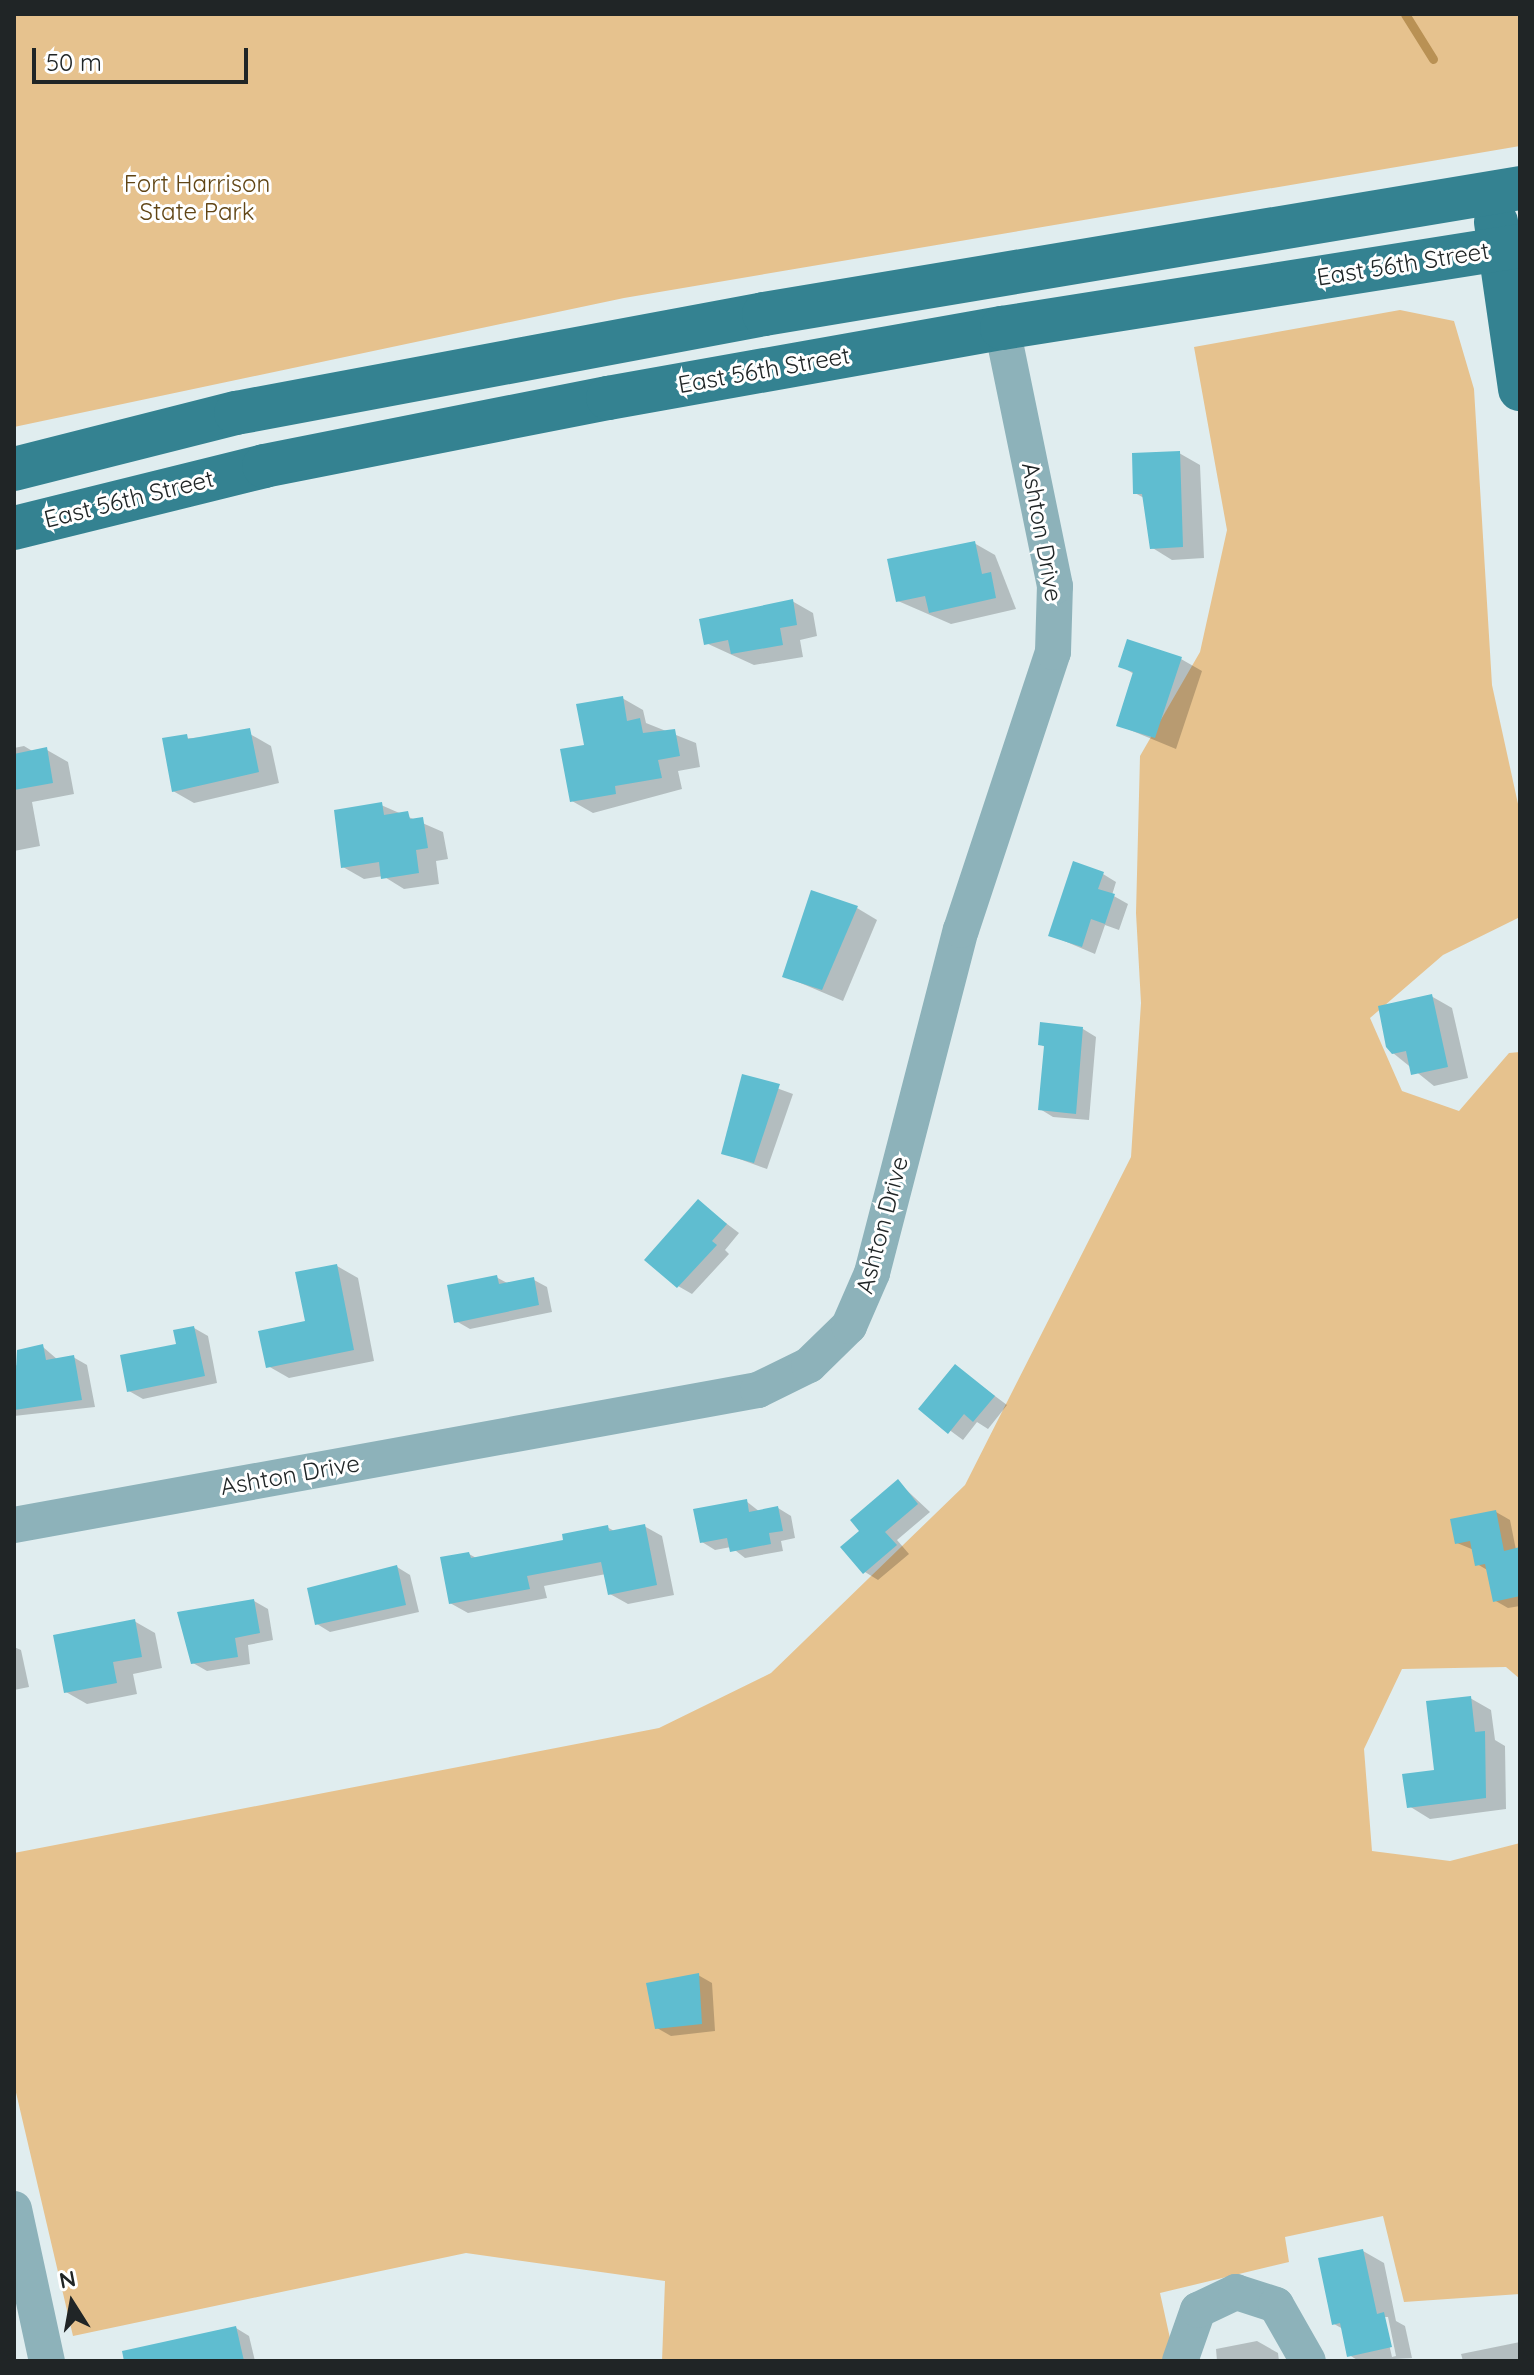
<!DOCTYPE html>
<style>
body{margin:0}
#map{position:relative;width:1534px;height:2375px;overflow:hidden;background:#e0edef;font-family:Quicksand,sans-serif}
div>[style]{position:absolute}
.green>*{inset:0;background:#e6c28e}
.shadow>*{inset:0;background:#0003}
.stream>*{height:9px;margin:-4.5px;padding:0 4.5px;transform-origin:4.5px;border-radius:4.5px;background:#b99154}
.building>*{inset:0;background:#5fbdd0}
.minor>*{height:36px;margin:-18px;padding:0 18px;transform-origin:18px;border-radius:18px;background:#8db2ba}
.major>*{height:44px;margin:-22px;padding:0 22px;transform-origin:22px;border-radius:22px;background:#348291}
span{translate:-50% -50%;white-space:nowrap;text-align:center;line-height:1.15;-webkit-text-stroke:6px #fff;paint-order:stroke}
.park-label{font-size:24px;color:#614515}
.street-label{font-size:24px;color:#202526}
.frame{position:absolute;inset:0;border:16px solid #202526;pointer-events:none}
.north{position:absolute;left:32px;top:2263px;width:80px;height:80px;-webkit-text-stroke:6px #fff;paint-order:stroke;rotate:349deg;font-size:22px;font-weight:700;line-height:32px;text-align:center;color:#202526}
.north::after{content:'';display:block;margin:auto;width:28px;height:36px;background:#202526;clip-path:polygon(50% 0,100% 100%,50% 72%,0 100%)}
.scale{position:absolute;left:32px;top:48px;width:216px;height:36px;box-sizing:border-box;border:4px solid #202526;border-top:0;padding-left:10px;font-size:24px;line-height:28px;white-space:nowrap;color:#202526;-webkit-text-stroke:6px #fff;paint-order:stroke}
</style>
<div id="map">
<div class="green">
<i style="clip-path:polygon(14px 14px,1520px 14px,1520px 146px,624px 298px,14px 427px)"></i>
<i style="clip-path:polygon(1400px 310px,1454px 321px,1474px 389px,1492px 685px,1520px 813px,1520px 917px,1443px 955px,1370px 1018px,1402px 1091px,1459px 1111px,1509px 1053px,1520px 1052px,1520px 1679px,1506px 1667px,1402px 1669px,1364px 1749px,1372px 1851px,1450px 1861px,1520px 1843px,1520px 2294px,1404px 2302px,1383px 2216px,1285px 2237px,1289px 2262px,1160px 2293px,1175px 2361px,662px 2361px,665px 2281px,466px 2253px,73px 2336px,14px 2084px,14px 1853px,659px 1728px,771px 1673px,965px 1485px,1131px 1157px,1141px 1003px,1136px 913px,1140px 756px,1200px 652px,1227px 530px,1194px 347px)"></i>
</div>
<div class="shadow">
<i style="clip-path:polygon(1179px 453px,1200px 465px,1204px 558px,1172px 560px,1151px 547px,1144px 498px,1135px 493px)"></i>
<i style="clip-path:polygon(974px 543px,995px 555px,1016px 609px,951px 624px,898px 601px)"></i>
<i style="clip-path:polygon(792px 601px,813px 613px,817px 636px,800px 640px,803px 657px,754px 665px,706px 643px)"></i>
<i style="clip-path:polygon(1181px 659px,1202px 671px,1176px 749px,1118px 725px,1134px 674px,1120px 666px)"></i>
<i style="clip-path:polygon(622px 698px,643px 710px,646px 723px,696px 743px,700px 767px,678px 771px,682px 789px,593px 813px,572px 801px,586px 746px)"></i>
<i style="clip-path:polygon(250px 734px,271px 746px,279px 783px,194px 803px,173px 791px,164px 740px)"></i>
<i style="clip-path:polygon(24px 746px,34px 752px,47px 750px,68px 762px,74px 794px,32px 802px,40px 846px,14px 851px,14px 748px)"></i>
<i style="clip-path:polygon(381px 805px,443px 832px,448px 859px,436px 861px,439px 884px,404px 889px,383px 876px,364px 879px,343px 867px)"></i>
<i style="clip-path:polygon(1103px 874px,1116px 882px,1112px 895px,1128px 904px,1119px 930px,1105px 925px,1095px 954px,1050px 935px)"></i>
<i style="clip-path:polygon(857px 908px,877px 920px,843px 1001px,784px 976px)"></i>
<i style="clip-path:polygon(1431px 996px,1452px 1008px,1468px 1078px,1434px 1086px,1393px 1053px)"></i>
<i style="clip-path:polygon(1083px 1029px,1096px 1037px,1089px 1120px,1053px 1117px,1040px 1109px,1045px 1047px,1040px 1044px)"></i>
<i style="clip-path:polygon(743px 1076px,793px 1094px,767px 1169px,723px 1153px)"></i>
<i style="clip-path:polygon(698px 1202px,739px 1233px,725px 1250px,729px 1254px,692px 1294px,678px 1286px)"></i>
<i style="clip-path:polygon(337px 1266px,358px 1278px,374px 1361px,289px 1378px,268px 1366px,308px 1323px)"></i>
<i style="clip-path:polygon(496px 1277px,509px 1284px,534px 1280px,547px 1287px,552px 1312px,470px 1329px,456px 1321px)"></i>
<i style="clip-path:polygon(194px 1328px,208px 1336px,217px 1383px,143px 1399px,129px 1391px)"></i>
<i style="clip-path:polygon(43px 1347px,58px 1360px,73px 1357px,87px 1365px,95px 1407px,14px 1416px,14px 1367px)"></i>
<i style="clip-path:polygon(956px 1367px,1007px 1405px,988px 1429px,977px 1422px,963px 1440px,921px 1409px)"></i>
<i style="clip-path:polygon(898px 1482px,930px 1512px,897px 1540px,909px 1554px,878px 1580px,865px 1572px,862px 1531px)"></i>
<i style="clip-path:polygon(746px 1501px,760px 1512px,778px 1508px,791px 1516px,795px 1538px,781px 1541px,783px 1551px,745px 1558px,731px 1547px,715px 1550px,702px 1542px)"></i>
<i style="clip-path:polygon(1496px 1512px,1510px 1520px,1516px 1550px,1520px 1550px,1520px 1606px,1508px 1608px,1494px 1600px,1489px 1571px,1477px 1564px,1474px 1550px,1457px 1543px)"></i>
<i style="clip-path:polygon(644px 1526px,662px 1536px,674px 1595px,628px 1604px,610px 1594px,606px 1574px,544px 1586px,547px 1598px,468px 1613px,450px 1603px,469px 1554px,478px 1559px,566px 1542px,607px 1527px,616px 1532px)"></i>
<i style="clip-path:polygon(397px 1567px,410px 1575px,419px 1612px,330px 1632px,317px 1624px)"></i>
<i style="clip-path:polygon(254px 1601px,268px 1609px,273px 1640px,248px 1645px,250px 1664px,207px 1671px,193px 1663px)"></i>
<i style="clip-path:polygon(134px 1621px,155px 1633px,162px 1668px,133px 1674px,137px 1694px,87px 1704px,66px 1692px)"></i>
<i style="clip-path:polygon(14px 1647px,21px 1650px,29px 1687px,14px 1690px)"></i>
<i style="clip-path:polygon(1470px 1698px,1491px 1710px,1495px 1740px,1505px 1746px,1506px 1809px,1430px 1819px,1409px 1806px,1436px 1772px)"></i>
<i style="clip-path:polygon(698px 1975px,712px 1983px,715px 2031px,671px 2036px,657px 2028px)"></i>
<i style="clip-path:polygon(evenodd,1363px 2251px,1384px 2263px,1396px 2321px,1405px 2326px,1412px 2358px,1359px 2361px,1349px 2355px,1343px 2329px,1334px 2324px,1363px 2251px,1383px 2317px,1388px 2317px,1396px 2356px,1392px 2357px,1383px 2317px)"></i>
<i style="clip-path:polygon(236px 2328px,249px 2336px,255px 2361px,154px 2361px)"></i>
<i style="clip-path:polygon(1257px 2341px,1278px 2353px,1279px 2361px,1217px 2361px,1216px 2349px)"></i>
<i style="clip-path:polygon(1520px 2342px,1520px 2361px,1463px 2361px,1461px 2354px)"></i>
</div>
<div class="stream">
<i style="left:1405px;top:14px;width:53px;rotate:58.1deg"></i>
</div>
<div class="building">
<i style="clip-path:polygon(1180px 451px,1183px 547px,1150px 549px,1142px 494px,1133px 494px,1132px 453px)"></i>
<i style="clip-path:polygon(975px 541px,982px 574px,991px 572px,996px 598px,929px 613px,925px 596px,896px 602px,887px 559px)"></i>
<i style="clip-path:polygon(793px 599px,797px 625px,780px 628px,783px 645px,731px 654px,728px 640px,704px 645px,699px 619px)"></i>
<i style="clip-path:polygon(1127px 639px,1182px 657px,1155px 738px,1116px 726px,1133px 672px,1118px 667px)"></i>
<i style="clip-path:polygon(623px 696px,627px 721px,640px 718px,643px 733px,675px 729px,680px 756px,658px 760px,662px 778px,615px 786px,616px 794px,570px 802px,560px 749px,584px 745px,576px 704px)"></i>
<i style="clip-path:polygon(250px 728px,259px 772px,172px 792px,162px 738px,187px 734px,188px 739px)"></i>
<i style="clip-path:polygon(47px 747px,53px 783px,14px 790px,14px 754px)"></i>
<i style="clip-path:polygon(382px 802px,384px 815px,408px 811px,410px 819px,423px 817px,428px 848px,416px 850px,419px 873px,381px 879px,379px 862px,341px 868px,334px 810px)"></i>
<i style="clip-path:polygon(1073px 861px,1104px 872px,1098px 889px,1115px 894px,1105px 924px,1091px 919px,1082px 947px,1048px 936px)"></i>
<i style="clip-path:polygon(811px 890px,858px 906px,822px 990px,782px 977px)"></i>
<i style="clip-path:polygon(1432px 994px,1448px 1067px,1411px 1075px,1406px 1051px,1392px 1054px,1386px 1047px,1378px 1006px)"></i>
<i style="clip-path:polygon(1040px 1022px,1083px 1027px,1076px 1114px,1038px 1110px,1044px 1046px,1038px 1045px)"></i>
<i style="clip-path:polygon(742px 1074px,780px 1084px,754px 1163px,721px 1154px)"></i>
<i style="clip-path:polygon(698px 1199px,727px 1224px,712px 1241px,717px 1245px,677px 1288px,644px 1260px)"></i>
<i style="clip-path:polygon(337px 1264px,354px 1350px,266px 1368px,258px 1331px,305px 1321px,295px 1272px)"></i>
<i style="clip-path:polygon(497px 1275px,499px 1284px,534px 1277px,539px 1305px,454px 1323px,447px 1285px)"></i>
<i style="clip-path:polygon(194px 1326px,205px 1376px,127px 1392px,120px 1355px,176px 1344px,173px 1330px)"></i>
<i style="clip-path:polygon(43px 1344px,46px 1360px,74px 1355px,82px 1400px,14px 1410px,17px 1350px)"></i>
<i style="clip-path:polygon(955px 1364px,995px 1396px,973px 1422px,964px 1414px,948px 1434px,918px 1409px)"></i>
<i style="clip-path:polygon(898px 1479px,918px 1504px,885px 1532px,897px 1545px,863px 1574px,840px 1547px,859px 1531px,850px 1520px)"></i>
<i style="clip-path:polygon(747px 1499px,749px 1512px,778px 1506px,783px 1531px,769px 1533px,771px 1544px,730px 1552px,727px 1538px,700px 1543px,693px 1509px)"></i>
<i style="clip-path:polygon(1496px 1510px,1504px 1551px,1520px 1547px,1520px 1596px,1493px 1602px,1485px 1564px,1475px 1566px,1470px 1541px,1455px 1544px,1450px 1519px)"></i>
<i style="clip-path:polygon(645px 1524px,657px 1585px,608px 1595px,601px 1562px,527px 1576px,530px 1589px,449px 1604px,440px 1557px,469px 1552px,471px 1558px,563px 1540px,562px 1534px,608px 1525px,609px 1531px)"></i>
<i style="clip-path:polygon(397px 1565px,406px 1605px,315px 1625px,307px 1588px)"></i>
<i style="clip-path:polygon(254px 1599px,260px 1633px,235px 1638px,238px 1657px,191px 1664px,177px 1612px)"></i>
<i style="clip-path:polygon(135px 1619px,142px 1657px,113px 1662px,117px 1683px,64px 1693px,53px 1635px)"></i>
<i style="clip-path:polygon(1471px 1696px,1475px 1732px,1485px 1731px,1486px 1798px,1407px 1808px,1402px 1774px,1434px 1770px,1426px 1701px)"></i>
<i style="clip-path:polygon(699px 1973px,702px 2024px,655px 2029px,646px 1983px)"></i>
<i style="clip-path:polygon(1363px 2249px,1377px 2314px,1384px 2312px,1392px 2347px,1347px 2357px,1340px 2323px,1332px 2325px,1318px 2258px)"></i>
<i style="clip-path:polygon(236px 2326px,244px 2361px,124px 2361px,122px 2351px)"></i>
</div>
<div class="minor">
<i style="left:14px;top:1525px;width:756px;rotate:-10.28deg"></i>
<i style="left:758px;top:1390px;width:57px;rotate:-26.1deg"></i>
<i style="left:809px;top:1365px;width:56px;rotate:-44.3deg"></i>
<i style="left:849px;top:1326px;width:58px;rotate:-66.5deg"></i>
<i style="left:872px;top:1273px;width:354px;rotate:-75.5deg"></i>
<i style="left:961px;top:930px;width:293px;rotate:-71.7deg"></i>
<i style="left:1053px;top:652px;width:66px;rotate:-88.3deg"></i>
<i style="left:1055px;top:586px;width:263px;rotate:-101.6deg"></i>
<i style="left:14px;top:2209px;width:156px;rotate:77.8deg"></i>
<i style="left:1180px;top:2361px;width:54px;rotate:-70.6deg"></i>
<i style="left:1198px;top:2310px;width:42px;rotate:-25.3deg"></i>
<i style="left:1236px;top:2292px;width:42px;rotate:18deg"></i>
<i style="left:1276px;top:2305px;width:64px;rotate:60.3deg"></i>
</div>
<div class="major">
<i style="left:1496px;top:222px;width:169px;rotate:81.8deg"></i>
<i style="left:14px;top:469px;width:229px;rotate:-14.2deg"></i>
<i style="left:236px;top:413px;width:537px;rotate:-10.62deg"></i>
<i style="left:764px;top:314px;width:766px;rotate:-9.46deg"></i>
<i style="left:14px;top:528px;width:258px;rotate:-13.9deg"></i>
<i style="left:264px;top:466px;width:351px;rotate:-11.2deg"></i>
<i style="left:608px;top:398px;width:400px;rotate:-10.1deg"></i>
<i style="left:1002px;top:328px;width:524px;rotate:-9deg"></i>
</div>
<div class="park-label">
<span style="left:197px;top:198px">Fort Harrison<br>State Park</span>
</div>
<div class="street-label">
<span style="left:1403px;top:264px;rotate:-9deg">East 56th Street</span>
<span style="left:764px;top:370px;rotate:-10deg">East 56th Street</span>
<span style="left:129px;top:499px;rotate:-14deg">East 56th Street</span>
<span style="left:1042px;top:532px;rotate:80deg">Ashton Drive</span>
<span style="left:882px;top:1225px;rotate:-75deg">Ashton Drive</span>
<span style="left:290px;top:1475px;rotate:-10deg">Ashton Drive</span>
</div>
<div class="frame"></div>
<div class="north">N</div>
<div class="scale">50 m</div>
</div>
